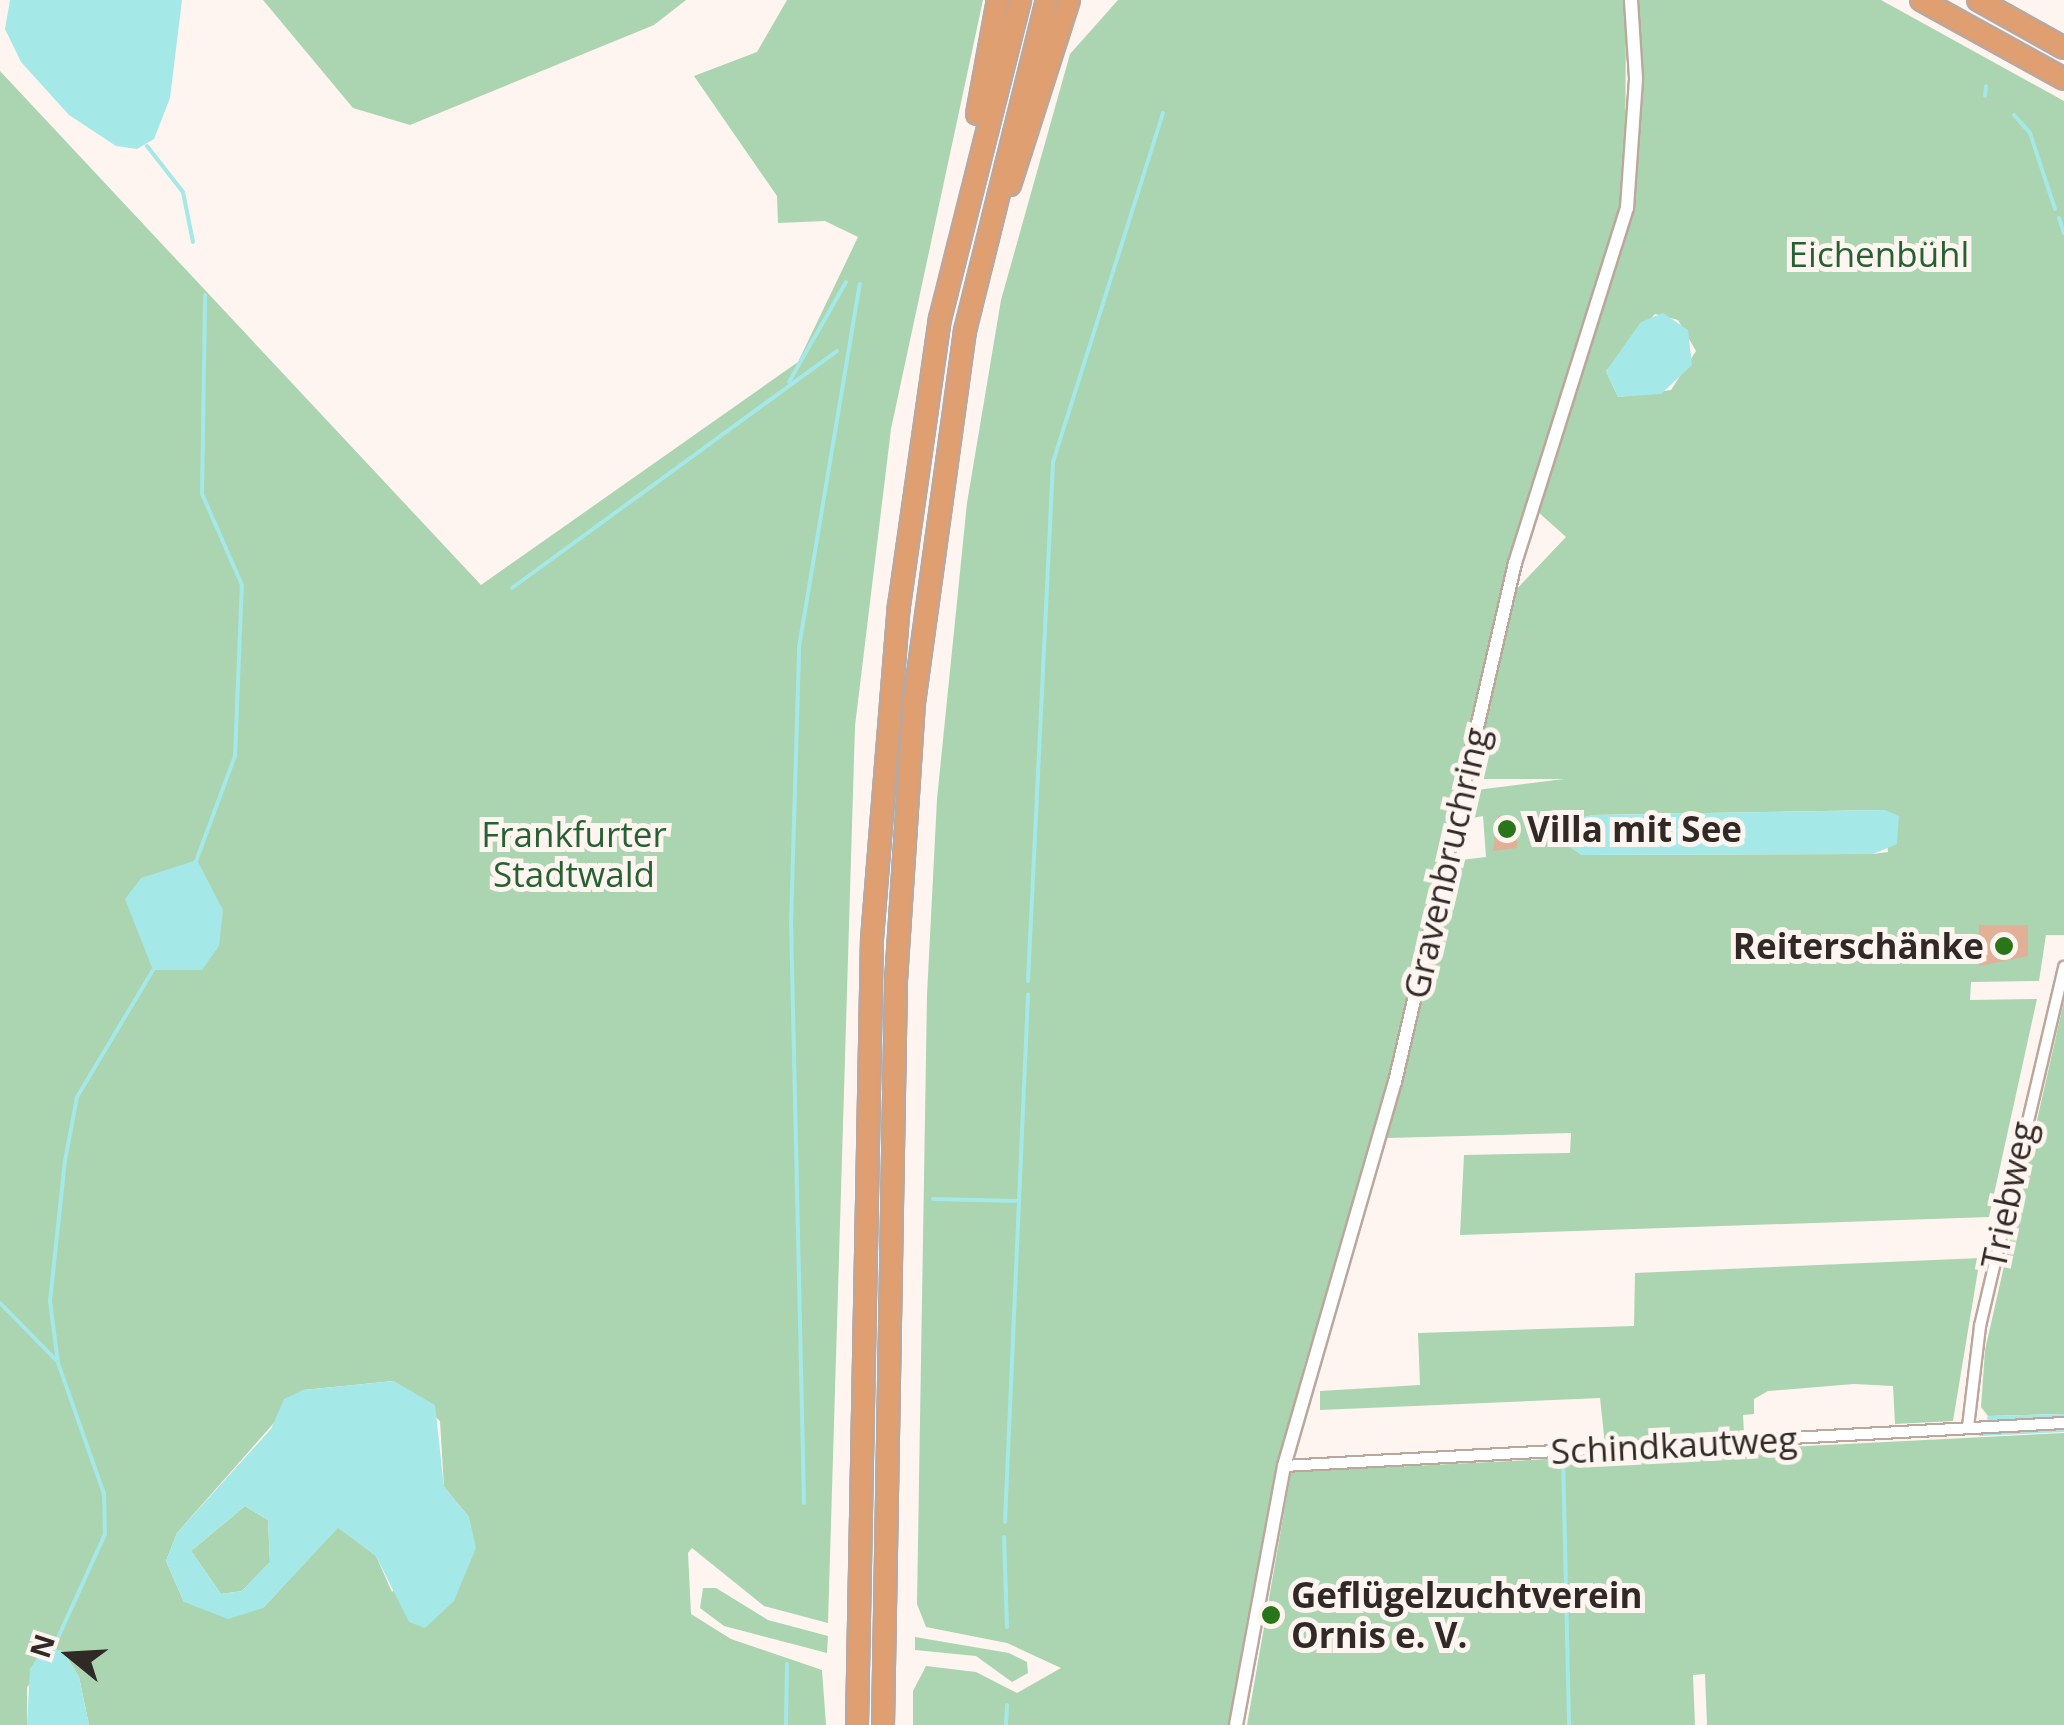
<!DOCTYPE html>
<meta charset="utf-8">
<style>
body{margin:0}
#map{position:relative;width:2064px;height:1725px;overflow:hidden;background:#fef5f0;font-family:"Open Sans",sans-serif}
div>[style]{position:absolute}
.green>*{inset:0;background:#abd4b0}
.water>*{inset:0;background:#a5e8e8}
.stream>*{height:4px;margin:-2px;padding:0 2px;transform-origin:2px;border-radius:2px;background:#a5e8e8}
.building>*{inset:0;background:#e1b096}
.roads{filter:drop-shadow(2px 0 #bba79c) drop-shadow(-2px 0 #bba79c) drop-shadow(0 2px #bba79c) drop-shadow(0 -2px #bba79c)}
.minor>*{height:10px;margin:-5px;padding:0 5px;transform-origin:5px;border-radius:5px;background:#fff}
.tertiary>*{height:12px;margin:-6px;padding:0 6px;transform-origin:6px;border-radius:6px;background:#fff}
.motorway>*{height:20px;margin:-10px;padding:0 10px;transform-origin:10px;border-radius:10px;background:#e09f70}
.dots>*{width:28px;height:28px;translate:-50% -50%;box-sizing:border-box;border:5px solid #fef5f0;border-radius:50%}
span{translate:-50% -50%;white-space:nowrap;text-align:center;line-height:1.15;-webkit-text-stroke:10px #fef5f0;paint-order:stroke}
.park-label{font-size:35px;color:#256132}
.poi-label{font-size:35px;color:#312925;font-weight:700}
.left{translate:0 -50%;text-align:left}
.right{translate:-100% -50%;text-align:right}
.street-label{font-size:35px;color:#312925}
.north{position:absolute;left:20px;top:1605px;width:100px;height:100px;-webkit-text-stroke:8px #fef5f0;paint-order:stroke;rotate:288deg;font-size:28px;font-weight:700;line-height:40px;text-align:center;color:#312925}
.north::after{content:'';display:block;margin:auto;width:35px;height:45px;background:#312925;clip-path:polygon(50% 0,100% 100%,50% 72%,0 100%)}
</style>
<div id="map">
<div class="green">
<i style="clip-path:polygon(263px 0,686px 0,654px 25px,410px 125px,353px 108px)"></i>
<i style="clip-path:polygon(evenodd,787px 0,983px 0,891px 429px,855px 726px,828px 1623px,764px 1606px,692px 1548px,688px 1553px,691px 1614px,731px 1639px,822px 1670px,826px 1725px,89px 1725px,79px 1677px,63px 1651px,27px 1687px,27px 1725px,0 1725px,0 71px,481px 585px,798px 362px,858px 237px,825px 221px,778px 223px,777px 196px,694px 76px,757px 52px,787px 0,394px 1381px,440px 1421px,444px 1487px,469px 1517px,392px 1592px,376px 1556px,338px 1527px,263px 1608px,184px 1602px,166px 1561px,177px 1533px,303px 1390px,394px 1381px)"></i>
<i style="clip-path:polygon(1118px 0,1626px 0,1625px 193px,1498px 614px,1378px 1123px,1304px 1366px,1231px 1725px,913px 1725px,913px 1691px,926px 1666px,976px 1672px,1017px 1693px,1061px 1668px,1007px 1643px,926px 1627px,917px 1604px,927px 995px,937px 799px,967px 503px,1001px 300px,1070px 54px)"></i>
<i style="clip-path:polygon(evenodd,1636px 0,1881px 0,2064px 101px,2064px 935px,2046px 935px,2039px 981px,1971px 982px,1970px 1000px,2037px 999px,1989px 1217px,1460px 1235px,1464px 1155px,1570px 1153px,1571px 1133px,1387px 1138px,1452px 861px,1486px 857px,1483px 816px,1462px 820px,1469px 791px,1564px 779px,1472px 779px,1512px 594px,1566px 537px,1536px 510px,1633px 203px,1636px 0,1655px 314px,1678px 320px,1696px 351px,1671px 390px,1618px 397px,1606px 371px,1655px 314px,1636px 0,1885px 810px,1888px 852px,1873px 854px,1582px 855px,1563px 842px,1574px 820px,1592px 815px,1885px 810px)"></i>
<i style="clip-path:polygon(2064px 1001px,2064px 1414px,1988px 1416px,1981px 1407px,1985px 1350px)"></i>
<i style="clip-path:polygon(1980px 1258px,1953px 1421px,1895px 1424px,1893px 1386px,1854px 1384px,1768px 1391px,1754px 1399px,1754px 1414px,1743px 1415px,1744px 1433px,1733px 1438px,1605px 1445px,1600px 1398px,1320px 1410px,1320px 1391px,1420px 1385px,1418px 1333px,1634px 1326px,1635px 1273px)"></i>
<i style="clip-path:polygon(2064px 1433px,2064px 1725px,1707px 1725px,1705px 1674px,1693px 1675px,1695px 1725px,1247px 1725px,1291px 1472px)"></i>
<i style="clip-path:polygon(245px 1506px,268px 1520px,270px 1562px,242px 1591px,221px 1594px,191px 1551px)"></i>
<i style="clip-path:polygon(703px 1588px,716px 1588px,768px 1620px,828px 1636px,827px 1653px,724px 1626px,700px 1608px)"></i>
<i style="clip-path:polygon(915px 1637px,1009px 1653px,1027px 1662px,1028px 1673px,1012px 1682px,976px 1656px,915px 1650px)"></i>
</div>
<div class="water">
<i style="clip-path:polygon(10px 0,182px 0,170px 98px,154px 139px,137px 149px,116px 146px,69px 115px,21px 62px,5px 29px)"></i>
<i style="clip-path:polygon(1663px 313px,1688px 330px,1692px 365px,1661px 394px,1618px 397px,1606px 371px,1641px 322px)"></i>
<i style="clip-path:polygon(1885px 810px,1899px 816px,1897px 844px,1873px 854px,1582px 855px,1563px 842px,1574px 820px,1592px 815px)"></i>
<i style="clip-path:polygon(197px 860px,223px 910px,219px 946px,202px 970px,153px 970px,125px 899px,141px 878px)"></i>
<i style="clip-path:polygon(evenodd,394px 1381px,435px 1405px,444px 1487px,469px 1517px,476px 1548px,454px 1601px,425px 1628px,409px 1622px,376px 1556px,338px 1528px,263px 1608px,228px 1619px,184px 1602px,166px 1561px,177px 1533px,271px 1429px,284px 1399px,303px 1390px,394px 1381px,245px 1506px,268px 1520px,270px 1562px,242px 1591px,221px 1594px,191px 1551px,245px 1506px)"></i>
<i style="clip-path:polygon(44px 1647px,63px 1651px,79px 1677px,89px 1725px,27px 1725px,30px 1669px)"></i>
</div>
<div class="stream">
<i style="left:1985px;top:96px;width:10px;rotate:-84deg"></i>
<i style="left:2014px;top:115px;width:24px;rotate:48deg"></i>
<i style="left:2030px;top:133px;width:80px;rotate:71.8deg"></i>
<i style="left:147px;top:146px;width:58px;rotate:52deg"></i>
<i style="left:183px;top:192px;width:51px;rotate:78.7deg"></i>
<i style="left:2059px;top:218px;width:16px;rotate:72deg"></i>
<i style="left:789px;top:382px;width:115px;rotate:-60.3deg"></i>
<i style="left:512px;top:588px;width:402px;rotate:-36.1deg"></i>
<i style="left:195px;top:864px;width:115px;rotate:-69.7deg"></i>
<i style="left:235px;top:756px;width:171px;rotate:-87.7deg"></i>
<i style="left:242px;top:585px;width:99px;rotate:-113.7deg"></i>
<i style="left:202px;top:494px;width:199px;rotate:-89.1deg"></i>
<i style="left:1028px;top:981px;width:520px;rotate:-87.24deg"></i>
<i style="left:1053px;top:462px;width:366px;rotate:-72.5deg"></i>
<i style="left:933px;top:1199px;width:85px;rotate:1.3deg"></i>
<i style="left:0;top:1303px;width:80px;rotate:45.5deg"></i>
<i style="left:1989px;top:1418px;width:75px;rotate:-1.5deg"></i>
<i style="left:1980px;top:1434px;width:84px;rotate:-2.7deg"></i>
<i style="left:1563px;top:1457px;width:268px;rotate:88.7deg"></i>
<i style="left:804px;top:1503px;width:580px;rotate:-91.28deg"></i>
<i style="left:791px;top:923px;width:276px;rotate:-88.3deg"></i>
<i style="left:799px;top:647px;width:368px;rotate:-80.5deg"></i>
<i style="left:1005px;top:1522px;width:528px;rotate:-87.5deg"></i>
<i style="left:1004px;top:1537px;width:90px;rotate:88.1deg"></i>
<i style="left:52px;top:1651px;width:128px;rotate:-65.6deg"></i>
<i style="left:105px;top:1534px;width:40px;rotate:-91.4deg"></i>
<i style="left:104px;top:1494px;width:139px;rotate:-109.3deg"></i>
<i style="left:58px;top:1363px;width:63px;rotate:-97.4deg"></i>
<i style="left:50px;top:1301px;width:141px;rotate:-83.9deg"></i>
<i style="left:65px;top:1161px;width:65px;rotate:-79.4deg"></i>
<i style="left:77px;top:1097px;width:148px;rotate:-59.1deg"></i>
<i style="left:786px;top:1725px;width:61px;rotate:-89.1deg"></i>
<i style="left:1006px;top:1725px;width:20px;rotate:-87deg"></i>
</div>
<div class="building">
<i style="clip-path:polygon(1498px 815px,1516px 820px,1517px 848px,1493px 851px)"></i>
<i style="clip-path:polygon(1979px 925px,2028px 925px,2028px 956px,1979px 966px)"></i>
</div>
<div class="roads">
<div class="minor">
<i style="left:1968px;top:1427px;width:102px;rotate:-83.2deg"></i>
<i style="left:1980px;top:1326px;width:369px;rotate:-76.8deg"></i>
<i style="left:1284px;top:1466px;width:781px;rotate:-3.16deg"></i>
</div>
<div class="tertiary">
<i style="left:1236px;top:1725px;width:263px;rotate:-79.5deg"></i>
<i style="left:1284px;top:1466px;width:400px;rotate:-73.9deg"></i>
<i style="left:1395px;top:1082px;width:533px;rotate:-76.98deg"></i>
<i style="left:1515px;top:563px;width:372px;rotate:-72.5deg"></i>
<i style="left:1627px;top:208px;width:130px;rotate:-86deg"></i>
<i style="left:1636px;top:78px;width:78px;rotate:-93.7deg"></i>
</div>
<div class="motorway">
<i style="left:1921px;top:0;width:163px;rotate:28.9deg"></i>
<i style="left:1978px;top:0;width:98px;rotate:29.2deg"></i>
<i style="left:977px;top:114px;width:116px;rotate:-79.6deg"></i>
<i style="left:1010px;top:185px;width:194px;rotate:-72.3deg"></i>
<i style="left:857px;top:1725px;width:786px;rotate:-88.91deg"></i>
<i style="left:872px;top:939px;width:334px;rotate:-85.4deg"></i>
<i style="left:899px;top:606px;width:290px;rotate:-81.9deg"></i>
<i style="left:940px;top:319px;width:329px;rotate:-75.9deg"></i>
<i style="left:883px;top:1725px;width:744px;rotate:-89deg"></i>
<i style="left:896px;top:981px;width:279px;rotate:-86.3deg"></i>
<i style="left:914px;top:703px;width:375px;rotate:-82.2deg"></i>
<i style="left:965px;top:331px;width:341px;rotate:-76.1deg"></i>
</div>
</div>
<div class="dots">
<i style="left:1507px;top:829px;background:#2a751a"></i>
<i style="left:2004px;top:946px;background:#2a751a"></i>
<i style="left:1271px;top:1615px;background:#2a751a"></i>
</div>
<div class="park-label">
<span style="left:1879px;top:254px">Eichenbühl</span>
<span style="left:574px;top:854px">Frankfurter<br>Stadtwald</span>
</div>
<div class="poi-label">
<span class="left" style="left:1527px;top:829px">Villa mit See</span>
<span class="right" style="left:1984px;top:946px">Reiterschänke</span>
<span class="left" style="left:1291px;top:1615px">Geflügelzuchtverein<br>Ornis e. V.</span>
</div>
<div class="street-label">
<span style="left:1446px;top:863px;rotate:-77deg">Gravenbruchring</span>
<span style="left:2008px;top:1195px;rotate:-78deg">Triebweg</span>
<span style="left:1674px;top:1445px;rotate:-3deg">Schindkautweg</span>
</div>
<div class="north">N</div>
</div>
